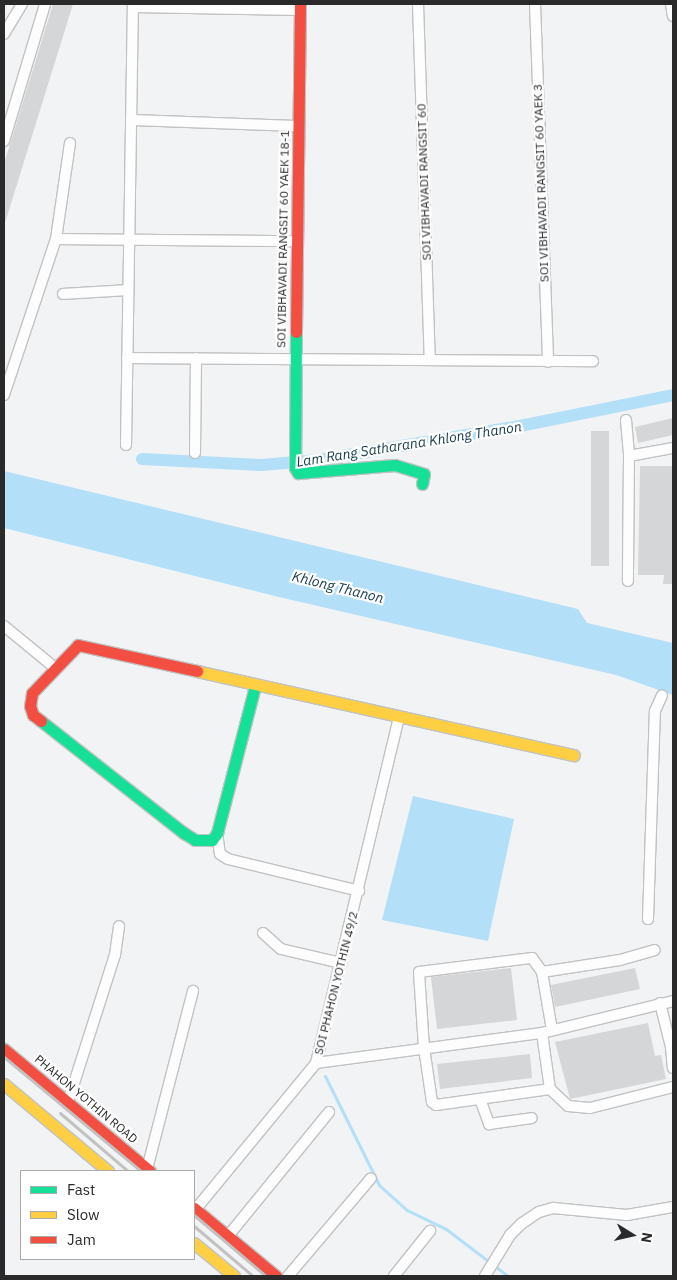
<!DOCTYPE html>
<style>
body{margin:0}
#map{position:relative;width:677px;height:1280px;overflow:hidden;background:#f2f3f4;font-family:"IBM Plex Sans",sans-serif}
div>[style]{position:absolute}
.water>*{inset:0;background:#b3dff9}
.stream>*{height:3px;margin:-1.5px;padding:0 1.5px;transform-origin:1.5px;border-radius:1.5px;background:#b3dff9}
.canal>*{height:12px;margin:-6px;padding:0 6px;transform-origin:6px;border-radius:6px;background:#b3dff9}
.building>*{inset:0;background:#d5d6d7}
.roads{filter:drop-shadow(1px 0 #c1c2c3) drop-shadow(-1px 0 #c1c2c3) drop-shadow(0 1px #c1c2c3) drop-shadow(0 -1px #c1c2c3)}
.street>*{height:10px;margin:-5px;padding:0 5px;transform-origin:5px;border-radius:5px;background:#fdfdfd}
.fast>*{height:11px;margin:-5.5px;padding:0 5.5px;transform-origin:5.5px;border-radius:5.5px;background:#16e098}
.slow>*{height:11px;margin:-5.5px;padding:0 5.5px;transform-origin:5.5px;border-radius:5.5px;background:#ffcf43}
.jam>*{height:11px;margin:-5.5px;padding:0 5.5px;transform-origin:5.5px;border-radius:5.5px;background:#f24e42}
.rail>*{height:3px;margin:-1.5px;padding:0 1.5px;transform-origin:1.5px;border-radius:1.5px;background:#c2c2c2}
span{translate:-50% -50%;white-space:nowrap;text-align:center;line-height:1.15;-webkit-text-stroke:4.5px #fff;paint-order:stroke}
.street-label{font-size:12px;color:#2a2a2b}
.water-label{font-size:14px;color:#14384a;font-style:italic}
.frame{position:absolute;inset:0;border:5px solid #2a2a2b;pointer-events:none}
.legend{position:absolute;left:20px;top:1170px;width:175px;height:90px;box-sizing:border-box;background:#fff;border:1px solid #aaa;margin:0;padding:6px 9px;list-style:none;font-size:15px;color:#2a2a2b}
.legend li{display:flex;align-items:center;gap:10px;height:25px}
.legend b{width:25px;border:1px solid #aaa}
.north{position:absolute;left:607px;top:1210px;width:50px;height:50px;-webkit-text-stroke:4px #fff;paint-order:stroke;rotate:100deg;font-size:14px;font-weight:700;line-height:20px;text-align:center;color:#2a2a2b}
.north::after{content:'';display:block;margin:auto;width:18px;height:22px;background:#2a2a2b;clip-path:polygon(50% 0,100% 100%,50% 72%,0 100%)}
</style>
<div id="map">
<div class="water">
<i style="clip-path:polygon(4px 471px,578px 609px,587px 623px,673px 643px,673px 695px,616px 675px,279px 597px,4px 528px)"></i>
<i style="clip-path:polygon(413px 796px,514px 819px,488px 941px,382px 920px)"></i>
</div>
<div class="stream">
<i style="left:325px;top:1076px;width:122px;rotate:63.6deg"></i>
<i style="left:379px;top:1185px;width:38px;rotate:42deg"></i>
<i style="left:407px;top:1210px;width:43px;rotate:26deg"></i>
<i style="left:446px;top:1229px;width:78px;rotate:37.2deg"></i>
</div>
<div class="canal">
<i style="left:142px;top:459px;width:120px;rotate:2.9deg"></i>
<i style="left:262px;top:465px;width:57px;rotate:-5deg"></i>
<i style="left:319px;top:460px;width:199px;rotate:-9.6deg"></i>
<i style="left:515px;top:427px;width:161px;rotate:-11.4deg"></i>
</div>
<div class="building">
<i style="clip-path:polygon(53px 4px,73px 4px,4px 226px,4px 164px)"></i>
<i style="clip-path:polygon(673px 418px,673px 435px,638px 443px,635px 427px)"></i>
<i style="clip-path:polygon(591px 431px,609px 431px,609px 566px,591px 566px)"></i>
<i style="clip-path:polygon(640px 466px,673px 466px,673px 584px,663px 584px,664px 575px,638px 575px)"></i>
<i style="clip-path:polygon(511px 968px,517px 1020px,437px 1029px,431px 977px)"></i>
<i style="clip-path:polygon(635px 968px,640px 989px,555px 1007px,551px 985px)"></i>
<i style="clip-path:polygon(648px 1023px,655px 1056px,661px 1055px,666px 1079px,570px 1099px,555px 1042px)"></i>
<i style="clip-path:polygon(530px 1054px,532px 1078px,440px 1089px,437px 1064px)"></i>
</div>
<div class="roads">
<div class="street">
<i style="left:418px;top:4px;width:356px;rotate:88.1deg"></i>
<i style="left:535px;top:4px;width:358px;rotate:87.9deg"></i>
<i style="left:671px;top:4px;width:12px;rotate:81deg"></i>
<i style="left:133px;top:7px;width:167px;rotate:1deg"></i>
<i style="left:4px;top:34px;width:35px;rotate:-59deg"></i>
<i style="left:131px;top:120px;width:167px;rotate:2.1deg"></i>
<i style="left:4px;top:141px;width:143px;rotate:-73.3deg"></i>
<i style="left:56px;top:239px;width:240px;rotate:0.5deg"></i>
<i style="left:63px;top:294px;width:65px;rotate:-3.5deg"></i>
<i style="left:127px;top:358px;width:466px;rotate:0.4deg"></i>
<i style="left:4px;top:395px;width:164px;rotate:-71.6deg"></i>
<i style="left:56px;top:239px;width:97px;rotate:-81.7deg"></i>
<i style="left:626px;top:420px;width:36px;rotate:85deg"></i>
<i style="left:629px;top:456px;width:125px;rotate:90.5deg"></i>
<i style="left:126px;top:445px;width:441px;rotate:-89.1deg"></i>
<i style="left:195px;top:453px;width:95px;rotate:-89.4deg"></i>
<i style="left:629px;top:456px;width:45px;rotate:-10.3deg"></i>
<i style="left:4px;top:626px;width:65px;rotate:39.4deg"></i>
<i style="left:217px;top:833px;width:21px;rotate:82deg"></i>
<i style="left:220px;top:854px;width:9px;rotate:32deg"></i>
<i style="left:228px;top:859px;width:135px;rotate:13.7deg"></i>
<i style="left:648px;top:919px;width:208px;rotate:-88.1deg"></i>
<i style="left:655px;top:711px;width:17px;rotate:-66deg"></i>
<i style="left:263px;top:933px;width:24px;rotate:42deg"></i>
<i style="left:281px;top:949px;width:62px;rotate:13.1deg"></i>
<i style="left:542px;top:972px;width:79px;rotate:-8.7deg"></i>
<i style="left:620px;top:960px;width:36px;rotate:-16deg"></i>
<i style="left:660px;top:1003px;width:45px;rotate:76deg"></i>
<i style="left:671px;top:1047px;width:2px;rotate:-27deg"></i>
<i style="left:542px;top:1033px;width:57px;rotate:81.9deg"></i>
<i style="left:550px;top:1089px;width:25px;rotate:43deg"></i>
<i style="left:568px;top:1106px;width:22px;rotate:5deg"></i>
<i style="left:590px;top:1108px;width:86px;rotate:-14.2deg"></i>
<i style="left:671px;top:1047px;width:21px;rotate:85deg"></i>
<i style="left:316px;top:1063px;width:228px;rotate:-7.6deg"></i>
<i style="left:542px;top:1033px;width:135px;rotate:-13.7deg"></i>
<i style="left:550px;top:1089px;width:115px;rotate:172deg"></i>
<i style="left:436px;top:1105px;width:5px;rotate:-143deg"></i>
<i style="left:432px;top:1102px;width:55px;rotate:-98.4deg"></i>
<i style="left:424px;top:1048px;width:76px;rotate:-93.8deg"></i>
<i style="left:419px;top:972px;width:114px;rotate:-7.1deg"></i>
<i style="left:532px;top:958px;width:17px;rotate:54deg"></i>
<i style="left:542px;top:972px;width:59px;rotate:80.2deg"></i>
<i style="left:480px;top:1099px;width:27px;rotate:70deg"></i>
<i style="left:489px;top:1124px;width:43px;rotate:-7.9deg"></i>
<i style="left:68px;top:1102px;width:154px;rotate:-72.3deg"></i>
<i style="left:115px;top:955px;width:29px;rotate:-82deg"></i>
<i style="left:147px;top:1169px;width:184px;rotate:-75.5deg"></i>
<i style="left:195px;top:1210px;width:190px;rotate:-50.5deg"></i>
<i style="left:316px;top:1063px;width:355px;rotate:-76.5deg"></i>
<i style="left:228px;top:1236px;width:160px;rotate:-50.8deg"></i>
<i style="left:288px;top:1276px;width:128px;rotate:-49.7deg"></i>
<i style="left:394px;top:1276px;width:58px;rotate:-51.3deg"></i>
<i style="left:485px;top:1276px;width:48px;rotate:-58.6deg"></i>
<i style="left:510px;top:1235px;width:16px;rotate:-45deg"></i>
<i style="left:521px;top:1224px;width:22px;rotate:-34deg"></i>
<i style="left:539px;top:1212px;width:15px;rotate:-16deg"></i>
<i style="left:553px;top:1208px;width:74px;rotate:5.4deg"></i>
<i style="left:627px;top:1215px;width:47px;rotate:-9.9deg"></i>
</div>
<div class="fast">
<i style="left:296px;top:332px;width:136px;rotate:90.4deg"></i>
<i style="left:295px;top:468px;width:6px;rotate:59deg"></i>
<i style="left:298px;top:473px;width:97px;rotate:-4.7deg"></i>
<i style="left:395px;top:465px;width:30px;rotate:17deg"></i>
<i style="left:424px;top:474px;width:10px;rotate:101deg"></i>
<i style="left:41px;top:721px;width:182px;rotate:38.1deg"></i>
<i style="left:184px;top:833px;width:13px;rotate:32deg"></i>
<i style="left:195px;top:840px;width:17px"></i>
<i style="left:212px;top:840px;width:9px;rotate:-54deg"></i>
<i style="left:217px;top:833px;width:152px;rotate:-75.5deg"></i>
</div>
<div class="slow">
<i style="left:197px;top:671px;width:386px;rotate:12.6deg"></i>
<i style="left:4px;top:1084px;width:136px;rotate:39.9deg"></i>
<i style="left:194px;top:1243px;width:52px;rotate:39.5deg"></i>
</div>
<div class="jam">
<i style="left:296px;top:332px;width:328px;rotate:-89.3deg"></i>
<i style="left:41px;top:721px;width:10px;rotate:-143deg"></i>
<i style="left:33px;top:715px;width:9px;rotate:-108deg"></i>
<i style="left:30px;top:706px;width:13px;rotate:-81deg"></i>
<i style="left:32px;top:693px;width:66px;rotate:-46.2deg"></i>
<i style="left:78px;top:645px;width:122px;rotate:12.3deg"></i>
<i style="left:4px;top:1049px;width:190px;rotate:39.9deg"></i>
<i style="left:194px;top:1208px;width:107px;rotate:39.7deg"></i>
</div>
</div>
<div class="rail">
<i style="left:4px;top:1057px;width:178px;rotate:39.8deg"></i>
<i style="left:60px;top:1113px;width:89px;rotate:40.5deg"></i>
<i style="left:194px;top:1215px;width:94px;rotate:40.3deg"></i>
<i style="left:194px;top:1226px;width:77px;rotate:40.3deg"></i>
</div>
<div class="street-label">
<span style="left:424px;top:182px;rotate:-92deg">SOI VIBHAVADI RANGSIT 60</span>
<span style="left:541px;top:183px;rotate:-92deg">SOI VIBHAVADI RANGSIT 60 YAEK 3</span>
<span style="left:283px;top:239px;rotate:-89deg">SOI VIBHAVADI RANGSIT 60 YAEK 18-1</span>
<span style="left:336px;top:983px;rotate:-76deg">SOI PHAHON YOTHIN 49/2</span>
<span style="left:86px;top:1099px;rotate:40deg">PHAHON YOTHIN ROAD</span>
</div>
<div class="water-label">
<span style="left:409px;top:444px;rotate:-9deg">Lam Rang Satharana Khlong Thanon</span>
<span style="left:338px;top:587px;rotate:14deg">Khlong Thanon</span>
</div>
<div class="frame"></div>
<ul class="legend">
<li><b style="height:6px;background:#16e098"></b>Fast</li>
<li><b style="height:6px;background:#ffcf43"></b>Slow</li>
<li><b style="height:6px;background:#f24e42"></b>Jam</li>
</ul>
<div class="north">N</div>
</div>
